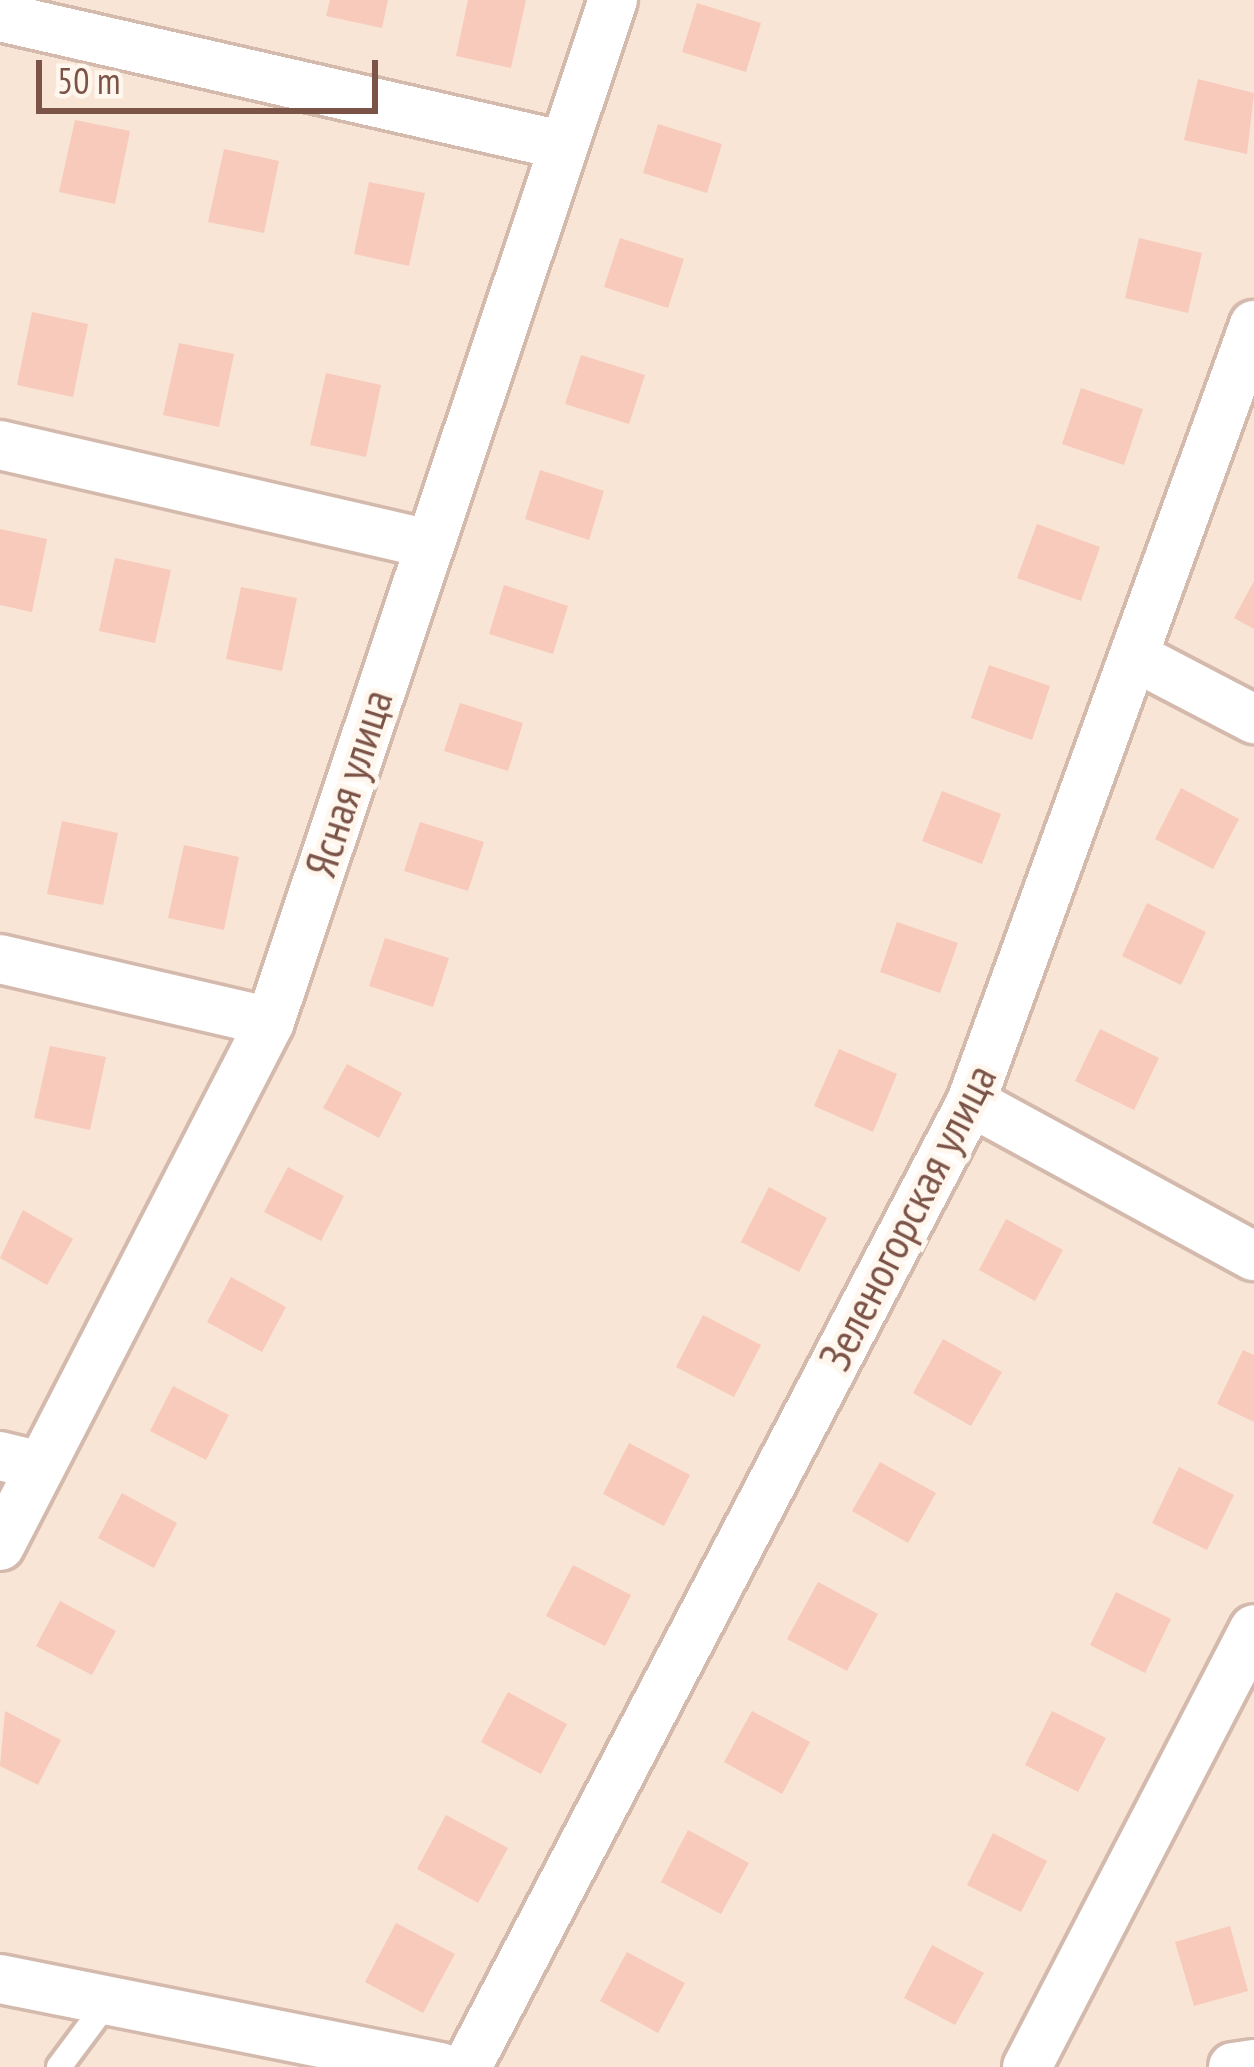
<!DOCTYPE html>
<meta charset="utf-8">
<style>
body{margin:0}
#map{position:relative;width:1254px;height:2067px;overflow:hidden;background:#fef2e6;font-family:"PT Sans Narrow",sans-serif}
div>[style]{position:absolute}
.residential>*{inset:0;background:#f9e5d6}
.building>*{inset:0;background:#f7cabb}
.roads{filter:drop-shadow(3px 0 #d4b9ad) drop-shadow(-3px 0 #d4b9ad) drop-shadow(0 3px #d4b9ad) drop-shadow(0 -3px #d4b9ad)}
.service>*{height:24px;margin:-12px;padding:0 12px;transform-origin:12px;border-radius:12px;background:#fff}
.minor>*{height:48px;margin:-24px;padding:0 24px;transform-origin:24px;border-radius:24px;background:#fff}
span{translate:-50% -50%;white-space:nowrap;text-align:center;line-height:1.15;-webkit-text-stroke:10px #fff6ee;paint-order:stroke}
.street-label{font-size:45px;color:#7b5347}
.scale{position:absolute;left:36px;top:60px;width:342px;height:54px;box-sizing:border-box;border:6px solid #7b5347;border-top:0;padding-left:15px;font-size:36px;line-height:42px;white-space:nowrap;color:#7b5347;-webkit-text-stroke:9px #fff6ee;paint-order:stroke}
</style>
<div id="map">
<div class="residential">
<i style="clip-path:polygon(0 0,1254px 0,1254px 2067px,0 2067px)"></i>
</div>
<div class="building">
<i style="clip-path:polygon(330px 0,388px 0,382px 28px,326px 16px)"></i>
<i style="clip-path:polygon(468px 0,526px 0,511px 68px,456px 56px)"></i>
<i style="clip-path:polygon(697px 3px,761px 23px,746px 72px,682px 52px)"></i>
<i style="clip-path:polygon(1198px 79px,1254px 93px,1247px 154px,1184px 140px)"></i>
<i style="clip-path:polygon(75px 120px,130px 131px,115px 204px,59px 192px)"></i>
<i style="clip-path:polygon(658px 124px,722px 144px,707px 193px,643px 173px)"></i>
<i style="clip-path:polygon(224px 149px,279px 161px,264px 233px,208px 222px)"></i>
<i style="clip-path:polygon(369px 182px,425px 193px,409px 266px,354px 254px)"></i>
<i style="clip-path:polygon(620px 238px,684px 259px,668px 308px,604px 287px)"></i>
<i style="clip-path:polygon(1139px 238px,1202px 253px,1188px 313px,1125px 298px)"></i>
<i style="clip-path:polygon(32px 312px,88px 324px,73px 397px,17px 385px)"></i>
<i style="clip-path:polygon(179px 343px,234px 354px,219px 427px,163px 415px)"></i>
<i style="clip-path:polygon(581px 355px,645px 375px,629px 424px,565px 404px)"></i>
<i style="clip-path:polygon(326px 373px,381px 385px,366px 457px,310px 445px)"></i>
<i style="clip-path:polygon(1081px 388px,1143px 409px,1124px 465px,1062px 444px)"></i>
<i style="clip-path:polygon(540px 470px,604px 491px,589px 540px,525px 519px)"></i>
<i style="clip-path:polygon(1037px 524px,1100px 547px,1081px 601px,1017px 578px)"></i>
<i style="clip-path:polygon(0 529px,47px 539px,32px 612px,0 605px)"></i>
<i style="clip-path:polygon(115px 558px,171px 570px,155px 643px,99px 631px)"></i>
<i style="clip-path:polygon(1254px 581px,1254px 629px,1234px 618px)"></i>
<i style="clip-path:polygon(504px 585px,568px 606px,553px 654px,489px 634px)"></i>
<i style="clip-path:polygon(241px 587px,297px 598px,282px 671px,226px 659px)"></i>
<i style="clip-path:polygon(989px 665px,1050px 686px,1032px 740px,971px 718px)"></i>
<i style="clip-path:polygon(460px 703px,523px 723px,508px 771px,444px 751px)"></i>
<i style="clip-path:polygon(1181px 788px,1239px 819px,1213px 869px,1155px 839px)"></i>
<i style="clip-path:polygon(942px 791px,1001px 814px,982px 864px,922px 841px)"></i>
<i style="clip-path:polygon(62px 821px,118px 833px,103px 905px,47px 894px)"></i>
<i style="clip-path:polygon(420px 822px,484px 842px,468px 891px,404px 871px)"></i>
<i style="clip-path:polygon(184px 845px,239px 857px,224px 930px,168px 918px)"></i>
<i style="clip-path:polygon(1147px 903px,1206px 932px,1181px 985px,1122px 956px)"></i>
<i style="clip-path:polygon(897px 922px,958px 943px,940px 993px,880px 972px)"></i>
<i style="clip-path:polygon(385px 938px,449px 958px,433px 1007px,369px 986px)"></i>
<i style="clip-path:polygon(1100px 1029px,1159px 1058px,1134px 1110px,1075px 1081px)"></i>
<i style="clip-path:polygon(50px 1046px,106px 1057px,90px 1130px,34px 1118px)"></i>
<i style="clip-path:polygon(839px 1049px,897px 1074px,873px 1132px,814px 1106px)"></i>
<i style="clip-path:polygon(347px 1064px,402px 1093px,379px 1138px,323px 1108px)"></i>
<i style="clip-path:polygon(288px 1167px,344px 1196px,321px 1241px,264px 1212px)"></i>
<i style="clip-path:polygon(769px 1187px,827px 1218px,799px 1272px,741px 1242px)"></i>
<i style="clip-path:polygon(23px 1210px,73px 1239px,47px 1285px,0 1258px)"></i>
<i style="clip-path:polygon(1006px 1219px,1063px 1250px,1035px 1301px,979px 1270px)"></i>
<i style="clip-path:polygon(231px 1277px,286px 1307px,262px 1352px,207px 1322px)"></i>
<i style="clip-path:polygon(703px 1315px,761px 1345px,734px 1397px,676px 1367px)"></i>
<i style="clip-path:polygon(943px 1339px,1002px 1372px,971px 1426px,913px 1393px)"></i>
<i style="clip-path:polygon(1243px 1350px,1254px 1355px,1254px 1422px,1217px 1404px)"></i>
<i style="clip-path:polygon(173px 1386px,229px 1415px,206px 1460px,150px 1431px)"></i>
<i style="clip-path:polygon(629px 1443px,690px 1475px,664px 1526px,603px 1494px)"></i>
<i style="clip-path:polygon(880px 1462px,936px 1493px,908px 1543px,852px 1511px)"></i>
<i style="clip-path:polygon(1179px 1467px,1234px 1495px,1207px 1550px,1152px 1523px)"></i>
<i style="clip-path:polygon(122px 1493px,177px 1523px,154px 1568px,98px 1538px)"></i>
<i style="clip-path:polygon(573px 1565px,631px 1595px,605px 1646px,546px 1616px)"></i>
<i style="clip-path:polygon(818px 1582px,878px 1614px,847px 1671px,787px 1639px)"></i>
<i style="clip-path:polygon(1116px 1592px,1171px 1619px,1145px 1673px,1090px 1645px)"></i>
<i style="clip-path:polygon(60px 1601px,116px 1631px,92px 1675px,36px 1646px)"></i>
<i style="clip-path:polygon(508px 1692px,567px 1724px,541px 1774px,481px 1742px)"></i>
<i style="clip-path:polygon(5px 1711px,61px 1740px,38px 1785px,0 1766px)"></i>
<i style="clip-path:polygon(752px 1711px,810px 1742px,782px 1794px,724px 1762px)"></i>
<i style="clip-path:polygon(1052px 1711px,1106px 1738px,1078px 1792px,1025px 1765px)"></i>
<i style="clip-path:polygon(446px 1815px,508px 1848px,478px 1903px,417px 1869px)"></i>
<i style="clip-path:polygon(688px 1830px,749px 1863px,721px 1914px,661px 1882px)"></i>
<i style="clip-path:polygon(993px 1833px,1047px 1861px,1021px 1912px,967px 1885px)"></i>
<i style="clip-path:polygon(396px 1923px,455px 1954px,423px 2013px,365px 1982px)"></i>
<i style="clip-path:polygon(1230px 1926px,1248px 1991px,1194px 2006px,1175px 1942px)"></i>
<i style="clip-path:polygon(932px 1945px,984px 1973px,955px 2025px,904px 1998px)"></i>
<i style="clip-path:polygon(627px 1952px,685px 1983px,658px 2033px,600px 2001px)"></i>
</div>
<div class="roads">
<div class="service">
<i style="left:59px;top:2067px;width:79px;rotate:-53.3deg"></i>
</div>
<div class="minor">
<i style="left:0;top:17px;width:575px;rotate:12.85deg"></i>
<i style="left:0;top:445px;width:436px;rotate:13deg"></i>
<i style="left:1139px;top:659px;width:130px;rotate:27.6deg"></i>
<i style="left:0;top:959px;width:277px;rotate:13.1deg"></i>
<i style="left:971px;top:1102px;width:322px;rotate:28.6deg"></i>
<i style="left:0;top:1456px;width:42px;rotate:13.7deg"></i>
<i style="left:0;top:1546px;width:589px;rotate:-62.74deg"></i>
<i style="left:270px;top:1022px;width:1078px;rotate:-71.45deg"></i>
<i style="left:0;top:1979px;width:449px;rotate:11.3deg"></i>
<i style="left:467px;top:2067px;width:1089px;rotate:-62.42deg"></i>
<i style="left:971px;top:1102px;width:827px;rotate:-69.99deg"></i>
<i style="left:1027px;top:2067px;width:493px;rotate:-62.6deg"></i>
<i style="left:1233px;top:2067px;width:21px;rotate:-8deg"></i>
</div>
</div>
<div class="street-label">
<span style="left:348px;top:783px;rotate:-72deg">Ясная улица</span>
<span style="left:907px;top:1217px;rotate:-63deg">Зеленогорская улица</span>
</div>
<div class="scale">50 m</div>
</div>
